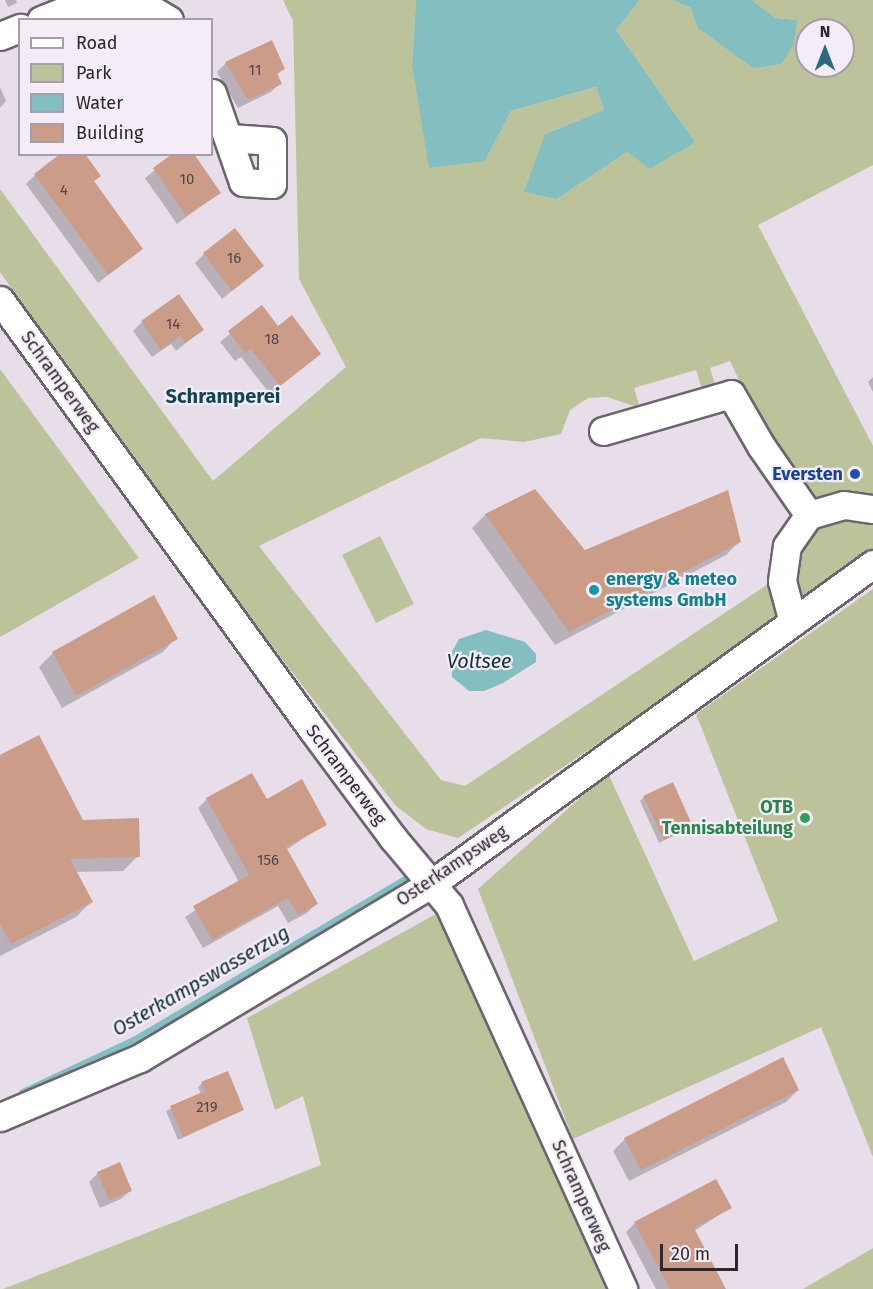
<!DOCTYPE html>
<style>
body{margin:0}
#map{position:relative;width:873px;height:1289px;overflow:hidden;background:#e7dee9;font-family:"Fira Sans",sans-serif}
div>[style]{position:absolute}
.green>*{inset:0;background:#bcc39a}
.water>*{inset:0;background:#83bfc0}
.shadow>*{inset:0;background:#0003}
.stream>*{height:8px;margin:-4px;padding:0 4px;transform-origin:4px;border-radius:4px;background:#83bfc0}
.building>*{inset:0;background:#cb9d89}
.roads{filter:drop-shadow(2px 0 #6c656e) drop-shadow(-2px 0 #6c656e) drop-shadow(0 2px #6c656e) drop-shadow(0 -2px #6c656e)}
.minor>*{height:27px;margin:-13.5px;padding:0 13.5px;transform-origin:13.5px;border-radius:13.5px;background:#fff}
.dots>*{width:16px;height:16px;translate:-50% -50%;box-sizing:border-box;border:3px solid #f4ecf6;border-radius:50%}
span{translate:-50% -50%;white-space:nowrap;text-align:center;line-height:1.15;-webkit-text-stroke:4.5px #f4ecf6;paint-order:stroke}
.number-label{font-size:15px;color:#544644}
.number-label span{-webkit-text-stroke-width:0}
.street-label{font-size:18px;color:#2c292d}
.transit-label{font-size:18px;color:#164399;font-weight:700}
.right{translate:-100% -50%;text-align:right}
.culture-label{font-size:18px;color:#0d838f;font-weight:700}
.left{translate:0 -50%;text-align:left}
.leisure-label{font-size:18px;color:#27864d;font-weight:700}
.neighbourhood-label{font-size:20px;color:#0f4755;font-weight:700}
.water-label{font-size:20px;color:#123132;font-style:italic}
.legend{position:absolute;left:18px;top:18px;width:195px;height:138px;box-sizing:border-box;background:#f4ecf6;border:2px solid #a49ea6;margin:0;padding:8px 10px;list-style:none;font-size:18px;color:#2c292d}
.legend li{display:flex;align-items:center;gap:12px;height:30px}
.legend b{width:30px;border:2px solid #a49ea6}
.north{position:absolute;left:795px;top:18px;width:60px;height:60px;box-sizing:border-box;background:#f4ecf6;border:2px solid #a49ea6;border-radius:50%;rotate:0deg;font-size:16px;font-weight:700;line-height:24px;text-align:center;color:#2c292d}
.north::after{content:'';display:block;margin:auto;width:21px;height:27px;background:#2a6c7e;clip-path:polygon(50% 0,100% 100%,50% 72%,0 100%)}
.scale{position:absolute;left:660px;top:1244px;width:78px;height:27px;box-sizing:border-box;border:3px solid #2c292d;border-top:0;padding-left:8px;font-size:18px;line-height:21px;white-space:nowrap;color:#2c292d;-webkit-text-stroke:4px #f4ecf6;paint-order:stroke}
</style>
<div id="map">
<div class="green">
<i style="clip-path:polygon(evenodd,283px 0,416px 0,412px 65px,485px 161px,511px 111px,596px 87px,604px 110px,545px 134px,557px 199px,627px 152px,695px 142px,616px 30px,640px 0,672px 0,691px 8px,697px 27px,797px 20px,776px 18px,752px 0,873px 0,873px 165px,758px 225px,873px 446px,873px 500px,807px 504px,767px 440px,730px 361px,710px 368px,715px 385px,702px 389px,696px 370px,634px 388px,640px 408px,607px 397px,588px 398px,570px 410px,561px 434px,524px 442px,481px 438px,259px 546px,441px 780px,465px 786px,774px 580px,787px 616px,458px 838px,426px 829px,396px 806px,181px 529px,0 272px,0 189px,213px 481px,346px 367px,299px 279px,293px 21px,283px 0,807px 30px,843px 30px,843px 66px,807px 66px,807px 30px)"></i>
<i style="clip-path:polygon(0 369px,139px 558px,0 637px)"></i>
<i style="clip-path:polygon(842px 518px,873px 522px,873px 553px,802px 601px,793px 580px,796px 549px,820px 521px)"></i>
<i style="clip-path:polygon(380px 536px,414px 604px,376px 623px,342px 555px)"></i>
<i style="clip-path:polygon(873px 589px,873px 1157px,821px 1027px,573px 1139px,478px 889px,608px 773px,694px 961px,778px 921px,696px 714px)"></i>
<i style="clip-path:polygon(436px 914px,493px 1025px,606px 1289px,3px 1289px,321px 1165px,303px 1096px,275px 1110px,247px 1018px)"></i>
<i style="clip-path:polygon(873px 1248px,873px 1289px,803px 1289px)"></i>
</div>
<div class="water">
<i style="clip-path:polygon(416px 0,640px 0,616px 30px,695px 142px,650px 169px,627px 152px,557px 199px,524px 192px,545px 134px,604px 110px,596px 87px,511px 111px,485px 161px,429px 168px,412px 65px)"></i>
<i style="clip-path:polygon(672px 0,752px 0,776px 18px,797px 20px,794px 44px,781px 64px,753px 68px,697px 27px,691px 8px)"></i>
<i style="clip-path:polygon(486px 630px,525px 642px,536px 654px,536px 662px,503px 683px,484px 691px,469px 691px,452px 677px,450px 655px,459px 639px)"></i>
</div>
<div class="shadow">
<i style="clip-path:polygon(5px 0,16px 0,17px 3px,8px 7px)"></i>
<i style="clip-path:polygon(226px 63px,283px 69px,276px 76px,280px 83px,271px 92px,238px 108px,217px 72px)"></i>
<i style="clip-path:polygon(0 87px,6px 101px,0 108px)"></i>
<i style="clip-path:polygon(175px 154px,219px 193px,177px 224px,145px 178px)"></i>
<i style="clip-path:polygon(35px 175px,93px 182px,142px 249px,98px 283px,26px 184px)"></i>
<i style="clip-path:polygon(204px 254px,262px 266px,222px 299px,195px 263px)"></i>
<i style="clip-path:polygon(262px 308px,277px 328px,319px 354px,270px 394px,241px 357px,235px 361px,220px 342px)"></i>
<i style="clip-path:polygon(142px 322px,202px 330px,176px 351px,171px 344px,152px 357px,133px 331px)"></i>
<i style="clip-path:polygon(873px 377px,873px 392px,868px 382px)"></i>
<i style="clip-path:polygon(534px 491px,584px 552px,739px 542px,726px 555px,555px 645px,472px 528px,485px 515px)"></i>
<i style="clip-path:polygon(153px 597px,176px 638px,163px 652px,62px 708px,39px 667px,53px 653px)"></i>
<i style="clip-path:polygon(0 756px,82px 821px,138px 856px,123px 871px,76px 872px,91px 902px,76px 917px,0 956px)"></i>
<i style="clip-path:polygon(644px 797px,691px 826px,659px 843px,640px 801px)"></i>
<i style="clip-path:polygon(207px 799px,325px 824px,286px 850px,316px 904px,307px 913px,288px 923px,278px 906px,203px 948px,185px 917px,239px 882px,198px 808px)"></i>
<i style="clip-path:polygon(202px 1083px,243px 1110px,178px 1140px,166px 1111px,201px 1094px,198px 1087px)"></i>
<i style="clip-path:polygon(798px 1090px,786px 1102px,629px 1181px,613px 1151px,625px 1139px)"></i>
<i style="clip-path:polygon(98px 1173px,131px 1190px,121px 1199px,100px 1208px,89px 1182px)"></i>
<i style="clip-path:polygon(730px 1208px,694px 1231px,718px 1289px,656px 1289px,626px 1232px,635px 1223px)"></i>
</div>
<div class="stream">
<i style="left:23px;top:1093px;width:125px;rotate:-25.1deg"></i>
<i style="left:136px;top:1040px;width:321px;rotate:-30.7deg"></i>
</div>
<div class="building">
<i style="clip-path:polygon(272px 40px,285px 69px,277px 73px,282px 84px,248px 100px,225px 62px)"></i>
<i style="clip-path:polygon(60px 154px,85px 154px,101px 176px,94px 181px,143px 249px,108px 275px,34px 174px)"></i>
<i style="clip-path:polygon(172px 154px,194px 154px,221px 193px,186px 216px,153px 168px)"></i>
<i style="clip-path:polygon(235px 228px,264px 266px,232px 291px,203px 253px)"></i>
<i style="clip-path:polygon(179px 294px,204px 330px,185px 343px,180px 336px,161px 350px,141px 321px)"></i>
<i style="clip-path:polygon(262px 305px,278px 326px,292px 315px,321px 354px,280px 386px,251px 349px,245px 353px,228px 331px)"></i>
<i style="clip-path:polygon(535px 489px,585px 550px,728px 490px,741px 542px,569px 632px,485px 514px)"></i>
<i style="clip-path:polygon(154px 595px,178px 639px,76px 696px,52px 652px)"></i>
<i style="clip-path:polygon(39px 735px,83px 820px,139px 818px,140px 857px,70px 859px,93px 902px,11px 944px,0 924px,0 755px)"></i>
<i style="clip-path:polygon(252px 773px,267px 799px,302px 779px,327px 825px,286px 847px,318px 904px,298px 915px,288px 898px,212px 940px,193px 906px,249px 875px,206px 798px)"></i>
<i style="clip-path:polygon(673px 782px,693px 827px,664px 840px,643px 796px)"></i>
<i style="clip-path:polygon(783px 1057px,799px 1090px,641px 1170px,624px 1138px)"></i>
<i style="clip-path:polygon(228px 1071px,244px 1110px,183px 1137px,170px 1106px,205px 1091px,201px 1082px)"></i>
<i style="clip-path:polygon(120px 1162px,132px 1191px,109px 1200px,97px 1172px)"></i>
<i style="clip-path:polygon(716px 1179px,732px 1208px,694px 1228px,726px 1289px,670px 1289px,634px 1222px)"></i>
</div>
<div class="roads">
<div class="minor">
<i style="left:41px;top:20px;width:43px;rotate:-21.8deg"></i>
<i style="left:81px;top:4px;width:63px;rotate:0.9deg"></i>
<i style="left:144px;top:5px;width:29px;rotate:31deg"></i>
<i style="left:0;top:36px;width:22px;rotate:-22deg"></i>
<i style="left:212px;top:93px;width:94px;rotate:70.8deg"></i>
<i style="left:243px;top:182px;width:29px;rotate:4deg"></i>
<i style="left:272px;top:184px;width:43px;rotate:-90deg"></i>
<i style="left:272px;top:141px;width:42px;rotate:-175.9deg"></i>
<i style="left:0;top:300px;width:530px;rotate:53.97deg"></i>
<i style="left:312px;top:729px;width:136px;rotate:53.4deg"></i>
<i style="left:393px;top:838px;width:87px;rotate:50.1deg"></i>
<i style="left:449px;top:905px;width:422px;rotate:65.6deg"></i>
<i style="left:603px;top:431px;width:133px;rotate:-16.1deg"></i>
<i style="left:731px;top:394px;width:60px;rotate:60deg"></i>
<i style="left:761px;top:446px;width:84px;rotate:55.2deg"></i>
<i style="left:793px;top:622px;width:42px;rotate:-105deg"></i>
<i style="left:782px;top:581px;width:35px;rotate:-82deg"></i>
<i style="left:787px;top:546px;width:38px;rotate:-55deg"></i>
<i style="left:809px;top:515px;width:36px;rotate:-16deg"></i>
<i style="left:844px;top:505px;width:29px;rotate:8deg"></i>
<i style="left:0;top:1117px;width:152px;rotate:-22.9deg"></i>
<i style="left:140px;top:1058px;width:343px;rotate:-30.9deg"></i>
<i style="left:434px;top:882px;width:542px;rotate:-35.92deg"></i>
</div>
</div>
<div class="dots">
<i style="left:855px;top:474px;background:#1a4fb4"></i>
<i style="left:594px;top:590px;background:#0f9aa8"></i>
<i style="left:805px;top:818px;background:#2e9e5b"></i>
</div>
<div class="number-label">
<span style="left:255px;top:71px">11</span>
<span style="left:187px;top:180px">10</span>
<span style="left:64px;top:191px">4</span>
<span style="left:234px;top:259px">16</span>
<span style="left:173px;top:325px">14</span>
<span style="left:272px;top:340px">18</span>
<span style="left:268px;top:861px">156</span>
<span style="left:207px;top:1108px">219</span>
</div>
<div class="street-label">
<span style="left:60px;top:382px;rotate:54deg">Schramperweg</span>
<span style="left:346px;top:775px;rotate:53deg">Schramperweg</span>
<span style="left:452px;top:866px;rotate:-34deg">Osterkampsweg</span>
<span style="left:581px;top:1196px;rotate:66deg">Schramperweg</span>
</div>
<div class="transit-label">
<span class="right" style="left:843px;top:474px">Eversten</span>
</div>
<div class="culture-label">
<span class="left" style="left:606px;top:590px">energy &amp; meteo<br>systems GmbH</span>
</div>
<div class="leisure-label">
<span class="right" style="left:793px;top:818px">OTB<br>Tennisabteilung</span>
</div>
<div class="neighbourhood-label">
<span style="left:223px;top:396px">Schramperei</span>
</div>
<div class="water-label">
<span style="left:479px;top:661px">Voltsee</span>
<span style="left:201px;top:981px;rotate:-30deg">Osterkampswasserzug</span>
</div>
<ul class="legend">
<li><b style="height:8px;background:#fff"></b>Road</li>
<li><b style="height:16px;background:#bcc39a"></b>Park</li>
<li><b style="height:16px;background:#83bfc0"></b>Water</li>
<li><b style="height:16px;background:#cb9d89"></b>Building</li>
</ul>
<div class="north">N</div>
<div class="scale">20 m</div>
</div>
